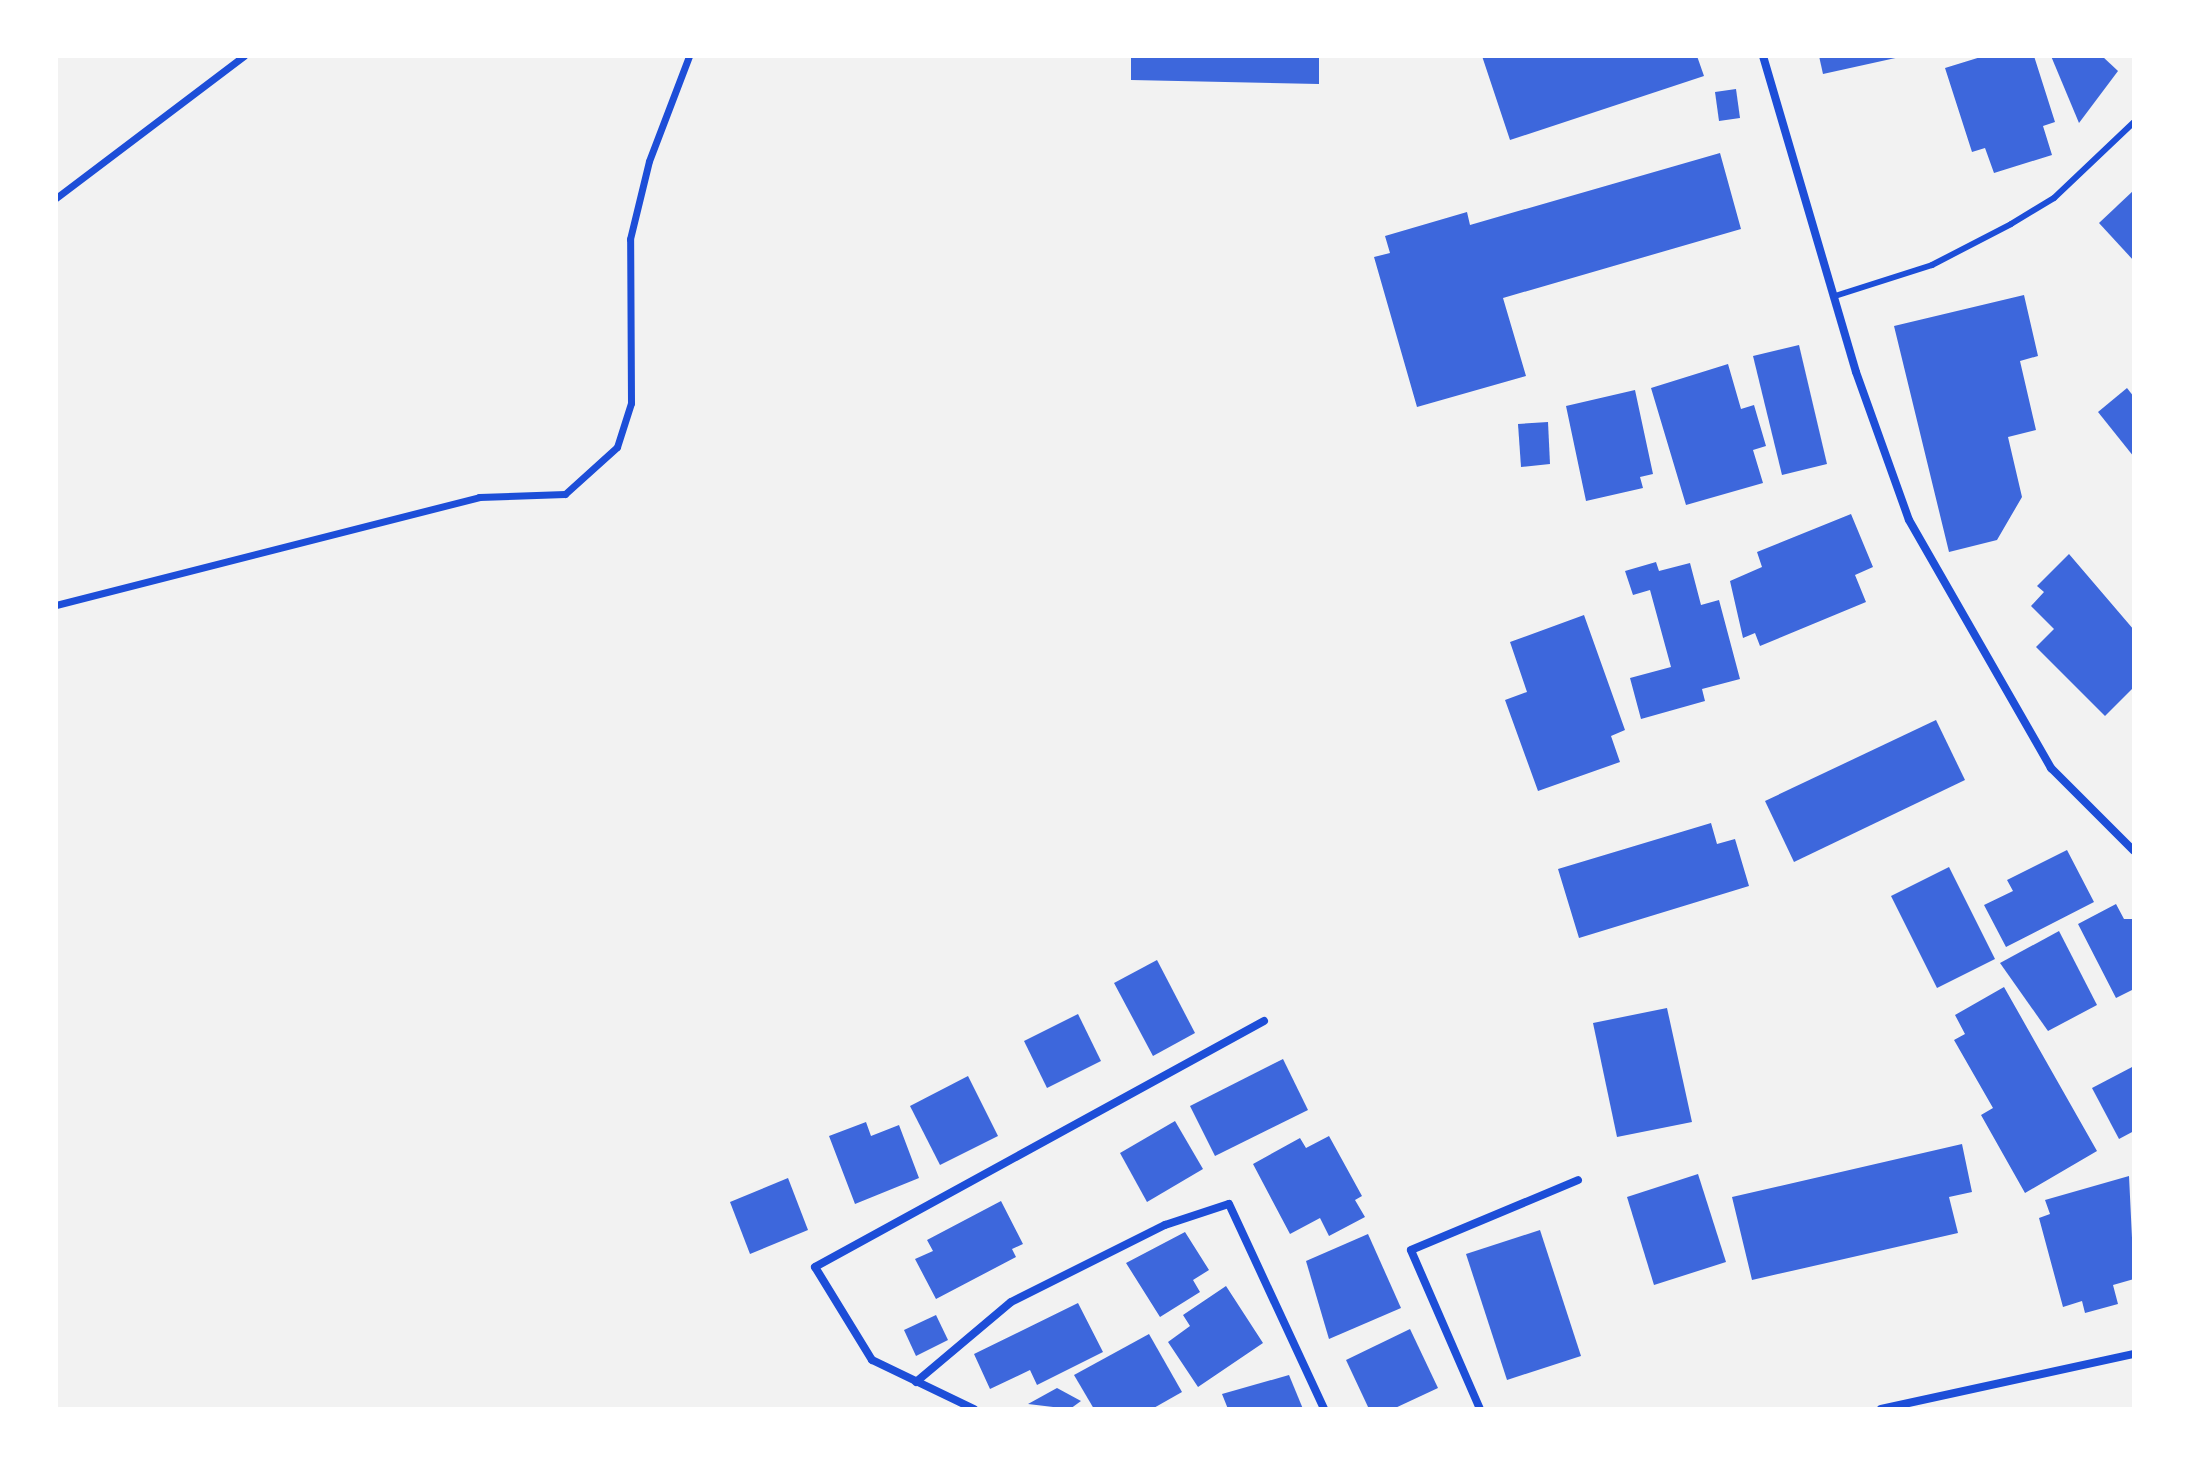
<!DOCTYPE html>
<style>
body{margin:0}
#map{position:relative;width:2190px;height:1465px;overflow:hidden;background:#f2f2f2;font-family:Raleway,sans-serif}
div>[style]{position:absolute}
.building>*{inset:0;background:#3d67dc}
.service>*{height:6px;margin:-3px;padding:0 3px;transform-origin:3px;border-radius:3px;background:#1d4ed8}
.pedestrian>*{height:7px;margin:-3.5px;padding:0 3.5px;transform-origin:3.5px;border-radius:3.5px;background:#1d4ed8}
.minor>*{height:8px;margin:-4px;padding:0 4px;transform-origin:4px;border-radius:4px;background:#1d4ed8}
span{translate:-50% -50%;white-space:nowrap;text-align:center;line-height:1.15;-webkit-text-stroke:6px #fff;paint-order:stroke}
.frame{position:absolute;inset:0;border:58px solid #fff;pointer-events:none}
</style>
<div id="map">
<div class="building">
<i style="clip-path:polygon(1131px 56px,1319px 56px,1319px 84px,1131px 80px)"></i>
<i style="clip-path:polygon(1482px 56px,1697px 56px,1704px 76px,1510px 140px)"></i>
<i style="clip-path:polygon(1819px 56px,1899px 56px,1900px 57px,1823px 74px)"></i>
<i style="clip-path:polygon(1984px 56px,2034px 56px,2055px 122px,2043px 126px,2052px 155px,1994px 173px,1985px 148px,1972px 152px,1945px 68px)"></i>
<i style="clip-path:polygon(2051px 56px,2102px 56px,2118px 71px,2079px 123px)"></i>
<i style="clip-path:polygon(1736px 89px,1740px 118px,1719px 121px,1715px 92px)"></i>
<i style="clip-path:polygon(1720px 153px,1741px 229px,1503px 298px,1526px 376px,1417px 407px,1374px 257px,1390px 253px,1385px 236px,1467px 212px,1470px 225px)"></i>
<i style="clip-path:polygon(2134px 190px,2134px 261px,2099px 223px)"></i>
<i style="clip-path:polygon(2024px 295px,2038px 356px,2020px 361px,2036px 430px,2008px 437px,2022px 497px,1997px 540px,1949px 552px,1894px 326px)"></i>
<i style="clip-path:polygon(1799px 345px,1827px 464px,1782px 475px,1753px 356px)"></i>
<i style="clip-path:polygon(1728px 364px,1741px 409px,1754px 405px,1766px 446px,1753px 450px,1763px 483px,1686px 505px,1651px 388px)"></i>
<i style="clip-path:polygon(2127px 388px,2134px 397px,2134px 457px,2098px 412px)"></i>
<i style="clip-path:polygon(1635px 390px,1653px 474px,1640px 477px,1643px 488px,1586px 501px,1566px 406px)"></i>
<i style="clip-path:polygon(1548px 422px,1550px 464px,1521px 467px,1518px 424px)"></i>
<i style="clip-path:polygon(1851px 514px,1873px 567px,1855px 575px,1866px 602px,1760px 646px,1755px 633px,1743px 638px,1730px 581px,1762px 567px,1757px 552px)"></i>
<i style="clip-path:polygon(2069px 554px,2134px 630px,2134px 687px,2105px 716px,2036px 647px,2054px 629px,2031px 606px,2044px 592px,2037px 586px)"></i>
<i style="clip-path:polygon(1656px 562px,1659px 571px,1690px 563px,1701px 605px,1719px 600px,1740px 679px,1702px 689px,1705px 701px,1641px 719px,1630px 678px,1671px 667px,1650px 590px,1633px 595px,1625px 571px)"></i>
<i style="clip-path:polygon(1584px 615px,1625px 730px,1611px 736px,1620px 762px,1538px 791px,1505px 700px,1527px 692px,1510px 642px)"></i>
<i style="clip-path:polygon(1936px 720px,1965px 780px,1794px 862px,1765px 801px)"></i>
<i style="clip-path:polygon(1711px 823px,1717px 844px,1735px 839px,1749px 886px,1579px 938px,1558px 869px)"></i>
<i style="clip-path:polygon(2067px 850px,2094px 902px,2006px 947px,1984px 905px,2013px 891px,2007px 880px)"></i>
<i style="clip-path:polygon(1949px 867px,1995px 959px,1937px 988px,1891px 896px)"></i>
<i style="clip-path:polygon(2116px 904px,2124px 919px,2134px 919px,2134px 989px,2116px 998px,2078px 924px)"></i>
<i style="clip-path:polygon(2059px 931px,2097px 1005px,2048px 1031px,2000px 963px)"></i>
<i style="clip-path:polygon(1157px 960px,1195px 1033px,1153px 1056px,1114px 983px)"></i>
<i style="clip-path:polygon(2004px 987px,2097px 1151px,2025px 1193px,1981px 1115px,1993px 1108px,1954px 1040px,1965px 1034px,1955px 1015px)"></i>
<i style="clip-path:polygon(1667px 1008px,1692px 1122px,1617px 1137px,1593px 1023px)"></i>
<i style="clip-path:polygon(1078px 1014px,1101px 1061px,1047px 1088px,1024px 1041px)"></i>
<i style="clip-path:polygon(1283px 1059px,1308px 1110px,1215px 1156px,1190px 1106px)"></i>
<i style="clip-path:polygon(2134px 1066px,2134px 1131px,2119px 1139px,2092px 1088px)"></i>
<i style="clip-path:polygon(968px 1076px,998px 1136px,940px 1165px,910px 1106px)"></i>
<i style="clip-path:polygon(1175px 1121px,1203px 1169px,1147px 1202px,1120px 1153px)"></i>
<i style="clip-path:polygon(866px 1122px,871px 1136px,899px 1125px,919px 1178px,855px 1204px,829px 1136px)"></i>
<i style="clip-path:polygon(1329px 1136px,1362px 1196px,1355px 1200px,1365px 1217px,1329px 1236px,1320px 1218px,1290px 1234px,1253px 1164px,1300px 1138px,1306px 1148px)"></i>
<i style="clip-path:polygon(1962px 1144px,1972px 1192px,1949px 1197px,1958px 1233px,1752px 1280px,1732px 1197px)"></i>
<i style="clip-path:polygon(1698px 1174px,1726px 1262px,1654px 1285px,1627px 1197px)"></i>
<i style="clip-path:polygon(2129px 1176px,2134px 1279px,2113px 1285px,2118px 1304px,2085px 1313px,2082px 1301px,2063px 1307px,2039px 1218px,2050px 1214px,2045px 1200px)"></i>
<i style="clip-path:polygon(788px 1178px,808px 1230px,750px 1254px,730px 1202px)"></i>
<i style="clip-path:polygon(1001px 1201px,1023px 1244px,1012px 1249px,1016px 1257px,936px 1299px,915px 1259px,933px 1251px,927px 1240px)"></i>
<i style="clip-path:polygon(1540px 1230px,1581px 1356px,1507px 1380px,1466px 1254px)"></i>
<i style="clip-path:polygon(1185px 1232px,1209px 1270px,1193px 1280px,1200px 1292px,1160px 1317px,1126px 1263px)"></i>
<i style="clip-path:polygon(1368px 1234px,1401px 1308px,1329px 1339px,1306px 1261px)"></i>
<i style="clip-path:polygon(1226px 1286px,1263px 1343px,1198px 1387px,1168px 1342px,1190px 1326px,1183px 1315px)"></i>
<i style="clip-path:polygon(1078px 1303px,1103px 1352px,1037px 1385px,1030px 1370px,990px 1389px,974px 1354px)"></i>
<i style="clip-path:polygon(936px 1315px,948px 1340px,916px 1356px,904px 1330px)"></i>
<i style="clip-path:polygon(1410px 1329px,1438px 1388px,1393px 1409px,1369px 1409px,1346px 1360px)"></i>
<i style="clip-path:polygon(1149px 1334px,1182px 1392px,1152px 1409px,1094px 1409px,1074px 1375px)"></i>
<i style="clip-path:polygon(1289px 1375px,1303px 1409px,1228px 1409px,1222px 1394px)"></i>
<i style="clip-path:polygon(1057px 1388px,1081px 1401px,1070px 1409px,1028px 1404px)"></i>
</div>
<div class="service">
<i style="left:1835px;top:296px;width:102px;rotate:-17.7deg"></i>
<i style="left:1932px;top:265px;width:89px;rotate:-27.4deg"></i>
<i style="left:2011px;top:224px;width:50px;rotate:-31.2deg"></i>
<i style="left:2054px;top:198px;width:110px;rotate:-43.5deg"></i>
</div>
<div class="pedestrian">
<i style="left:56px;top:198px;width:236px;rotate:-37.1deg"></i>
<i style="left:56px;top:605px;width:437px;rotate:-14.3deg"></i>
<i style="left:479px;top:497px;width:86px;rotate:-2deg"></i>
<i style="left:565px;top:494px;width:70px;rotate:-42.1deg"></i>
<i style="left:617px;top:447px;width:46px;rotate:-72.3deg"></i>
<i style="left:631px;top:403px;width:164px;rotate:-90.3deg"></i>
<i style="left:630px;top:239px;width:80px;rotate:-76.3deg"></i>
<i style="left:649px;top:161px;width:112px;rotate:-69.1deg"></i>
</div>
<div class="minor">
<i style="left:1763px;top:56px;width:329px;rotate:73.6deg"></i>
<i style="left:1856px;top:372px;width:157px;rotate:70.3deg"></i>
<i style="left:1909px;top:520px;width:286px;rotate:60.2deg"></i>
<i style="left:2051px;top:768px;width:117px;rotate:45deg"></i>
<i style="left:916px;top:1382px;width:124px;rotate:-40.1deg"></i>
<i style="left:1011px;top:1302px;width:172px;rotate:-26.6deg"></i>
<i style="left:1165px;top:1225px;width:67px;rotate:-18.2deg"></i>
<i style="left:1229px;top:1204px;width:226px;rotate:65.1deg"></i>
<i style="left:974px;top:1409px;width:113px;rotate:-154.3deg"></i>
<i style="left:872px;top:1360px;width:109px;rotate:-121.5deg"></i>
<i style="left:815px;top:1267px;width:512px;rotate:-28.72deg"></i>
<i style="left:1480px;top:1409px;width:173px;rotate:-113.5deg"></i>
<i style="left:1411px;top:1250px;width:181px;rotate:-22.7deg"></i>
<i style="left:1881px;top:1409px;width:259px;rotate:-12.3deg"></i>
</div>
<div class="frame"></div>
</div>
